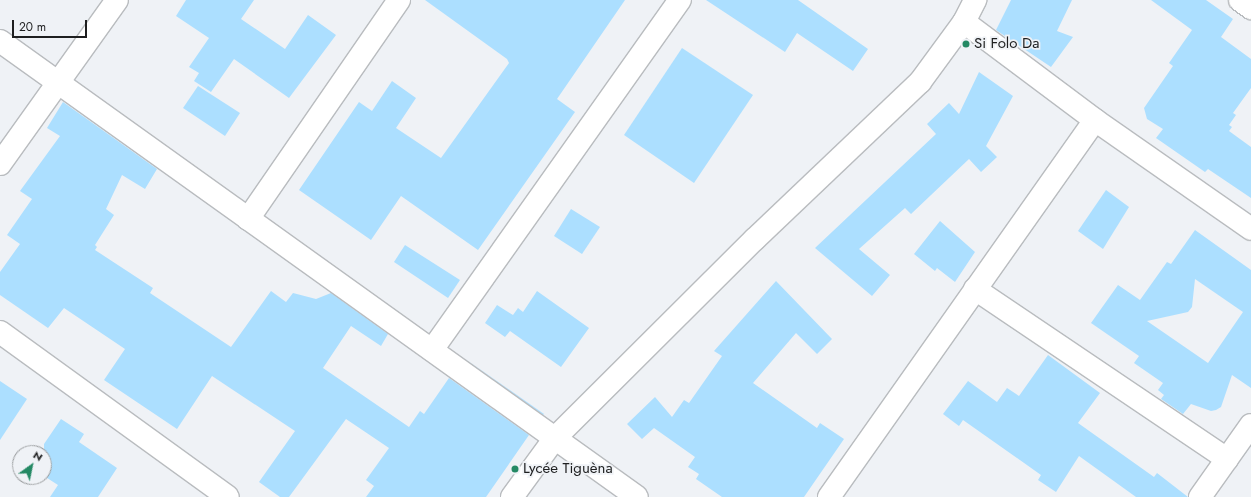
<!DOCTYPE html>
<meta charset="utf-8">
<style>
body{margin:0}
#map{position:relative;width:1251px;height:497px;overflow:hidden;background:#eff2f6;font-family:Jost,sans-serif}
div>[style]{position:absolute}
.building>*{inset:0;background:#acdfff}
.roads{filter:drop-shadow(1px 0 #b9bcbf) drop-shadow(-1px 0 #b9bcbf) drop-shadow(0 1px #b9bcbf) drop-shadow(0 -1px #b9bcbf)}
.minor>*{height:22px;margin:-11px;padding:0 11px;transform-origin:11px;border-radius:11px;background:#fff}
.secondary>*{height:22px;margin:-11px;padding:0 11px;transform-origin:11px;border-radius:11px;background:#fff}
.dots>*{width:11px;height:11px;translate:-50% -50%;box-sizing:border-box;border:2px solid #eff2f6;border-radius:50%}
span{translate:-50% -50%;white-space:nowrap;text-align:center;line-height:1.15;-webkit-text-stroke:3.5px #eff2f6;paint-order:stroke}
.poi-label{font-size:15px;color:#1e1f20}
.left{translate:0 -50%;text-align:left}
.north{position:absolute;left:12px;top:445px;width:40px;height:40px;box-sizing:border-box;background:#eff2f6;border:1px solid #9b9ea0;border-radius:50%;rotate:33deg;font-size:11px;font-weight:700;line-height:16px;text-align:center;color:#1e1f20}
.north::after{content:'';display:block;margin:auto;width:14px;height:18px;background:#248964;clip-path:polygon(50% 0,100% 100%,50% 72%,0 100%)}
.scale{position:absolute;left:12px;top:20px;width:75px;height:18px;box-sizing:border-box;border:2px solid #1e1f20;border-top:0;padding-left:5px;font-size:12px;line-height:14px;white-space:nowrap;color:#1e1f20;-webkit-text-stroke:3px #eff2f6;paint-order:stroke}
</style>
<div id="map">
<div class="building">
<i style="clip-path:polygon(186px 0,254px 0,241px 19px,285px 49px,308px 15px,336px 35px,289px 98px,234px 59px,211px 92px,194px 81px,199px 73px,189px 67px,209px 38px,176px 16px)"></i>
<i style="clip-path:polygon(425px 0,625px 0,557px 99px,575px 112px,478px 250px,401px 196px,371px 240px,299px 190px,359px 102px,372px 111px,392px 81px,416px 98px,396px 128px,441px 158px,509px 63px,507px 59px)"></i>
<i style="clip-path:polygon(706px 0,798px 0,868px 49px,853px 71px,797px 33px,785px 52px)"></i>
<i style="clip-path:polygon(1011px 0,1072px 0,1057px 31px,1073px 37px,1051px 67px,996px 30px)"></i>
<i style="clip-path:polygon(1151px 0,1206px 0,1233px 19px,1221px 37px,1251px 59px,1251px 88px,1233px 113px,1236px 115px,1229px 125px,1232px 127px,1229px 131px,1251px 147px,1251px 198px,1208px 169px,1205px 172px,1156px 138px,1163px 129px,1147px 119px,1144px 108px,1173px 66px,1169px 63px,1192px 30px)"></i>
<i style="clip-path:polygon(682px 48px,753px 95px,694px 183px,624px 135px)"></i>
<i style="clip-path:polygon(979px 72px,1013px 96px,986px 146px,997px 157px,981px 172px,969px 159px,911px 214px,905px 208px,859px 249px,890px 275px,872px 296px,815px 248px,936px 134px,927px 124px,949px 103px,959px 114px)"></i>
<i style="clip-path:polygon(198px 86px,240px 113px,225px 136px,183px 108px)"></i>
<i style="clip-path:polygon(63px 102px,157px 169px,145px 189px,122px 175px,106px 209px,114px 215px,95px 245px,97px 247px,95px 250px,153px 288px,150px 293px,231px 347px,271px 291px,286px 302px,293px 293px,316px 299px,331px 293px,388px 334px,381px 346px,351px 326px,323px 368px,409px 427px,420px 411px,424px 414px,449px 378px,529px 435px,486px 497px,366px 497px,374px 486px,366px 480px,389px 448px,346px 419px,289px 497px,280px 497px,259px 482px,295px 431px,212px 376px,177px 429px,104px 380px,125px 349px,64px 308px,48px 328px,0 295px,0 272px,20px 244px,7px 235px,32px 199px,20px 191px,60px 136px,47px 128px)"></i>
<i style="clip-path:polygon(1106px 190px,1129px 207px,1103px 249px,1078px 231px)"></i>
<i style="clip-path:polygon(571px 209px,600px 227px,582px 254px,554px 236px)"></i>
<i style="clip-path:polygon(940px 221px,975px 252px,955px 282px,937px 268px,935px 271px,914px 254px)"></i>
<i style="clip-path:polygon(evenodd,1195px 230px,1251px 270px,1251px 388px,1232px 375px,1221px 407px,1216px 410px,1211px 411px,1191px 404px,1183px 414px,1161px 399px,1164px 395px,1158px 390px,1163px 383px,1134px 363px,1139px 356px,1091px 323px,1118px 285px,1140px 300px,1167px 262px,1171px 264px,1195px 230px,1195px 279px,1243px 312px,1208px 363px,1147px 321px,1188px 312px,1192px 307px,1195px 279px)"></i>
<i style="clip-path:polygon(405px 245px,460px 280px,448px 298px,394px 262px)"></i>
<i style="clip-path:polygon(776px 281px,832px 339px,817px 354px,796px 333px,753px 383px,817px 428px,820px 423px,844px 439px,804px 497px,722px 497px,696px 479px,699px 474px,688px 467px,695px 457px,654px 428px,642px 439px,627px 424px,655px 397px,672px 417px,684px 400px,689px 403px,722px 356px,714px 351px)"></i>
<i style="clip-path:polygon(537px 291px,589px 328px,561px 367px,510px 331px,505px 337px,485px 323px,497px 305px,513px 315px,518px 308px,523px 312px)"></i>
<i style="clip-path:polygon(1048px 355px,1100px 393px,1078px 423px,1154px 477px,1157px 473px,1188px 497px,1136px 497px,1079px 456px,1056px 492px,1038px 480px,1041px 475px,963px 420px,959px 426px,943px 414px,968px 381px,997px 402px,1007px 388px,1019px 396px)"></i>
<i style="clip-path:polygon(464px 358px,544px 414px,543px 415px)"></i>
<i style="clip-path:polygon(0 381px,27px 399px,0 440px)"></i>
<i style="clip-path:polygon(61px 419px,84px 434px,79px 442px,117px 468px,98px 497px,50px 497px,58px 485px,44px 476px,44px 444px)"></i>
</div>
<div class="roads">
<div class="minor">
<i style="left:1240px;top:0;width:14px;rotate:36deg"></i>
<i style="left:964px;top:22px;width:164px;rotate:36.8deg"></i>
<i style="left:1095px;top:120px;width:190px;rotate:34.9deg"></i>
<i style="left:0;top:41px;width:783px;rotate:35.6deg"></i>
<i style="left:0;top:164px;width:201px;rotate:-54.5deg"></i>
<i style="left:248px;top:219px;width:266px;rotate:-55.4deg"></i>
<i style="left:975px;top:289px;width:304px;rotate:34deg"></i>
<i style="left:0;top:332px;width:281px;rotate:35.9deg"></i>
<i style="left:432px;top:350px;width:429px;rotate:-54.7deg"></i>
<i style="left:829px;top:497px;width:461px;rotate:-54.8deg"></i>
<i style="left:1200px;top:497px;width:88px;rotate:-54.7deg"></i>
</div>
<div class="secondary">
<i style="left:512px;top:497px;width:73px;rotate:-53.9deg"></i>
<i style="left:555px;top:438px;width:282px;rotate:-44.9deg"></i>
<i style="left:755px;top:239px;width:228px;rotate:-43.6deg"></i>
<i style="left:920px;top:82px;width:74px;rotate:-53.7deg"></i>
<i style="left:964px;top:22px;width:25px;rotate:-63deg"></i>
</div>
</div>
<div class="dots">
<i style="left:966px;top:44px;background:#248964"></i>
<i style="left:515px;top:469px;background:#248964"></i>
</div>
<div class="poi-label">
<span class="left" style="left:974px;top:44px">Si Folo Da</span>
<span class="left" style="left:523px;top:469px">Lycée Tiguèna</span>
</div>
<div class="north">N</div>
<div class="scale">20 m</div>
</div>
